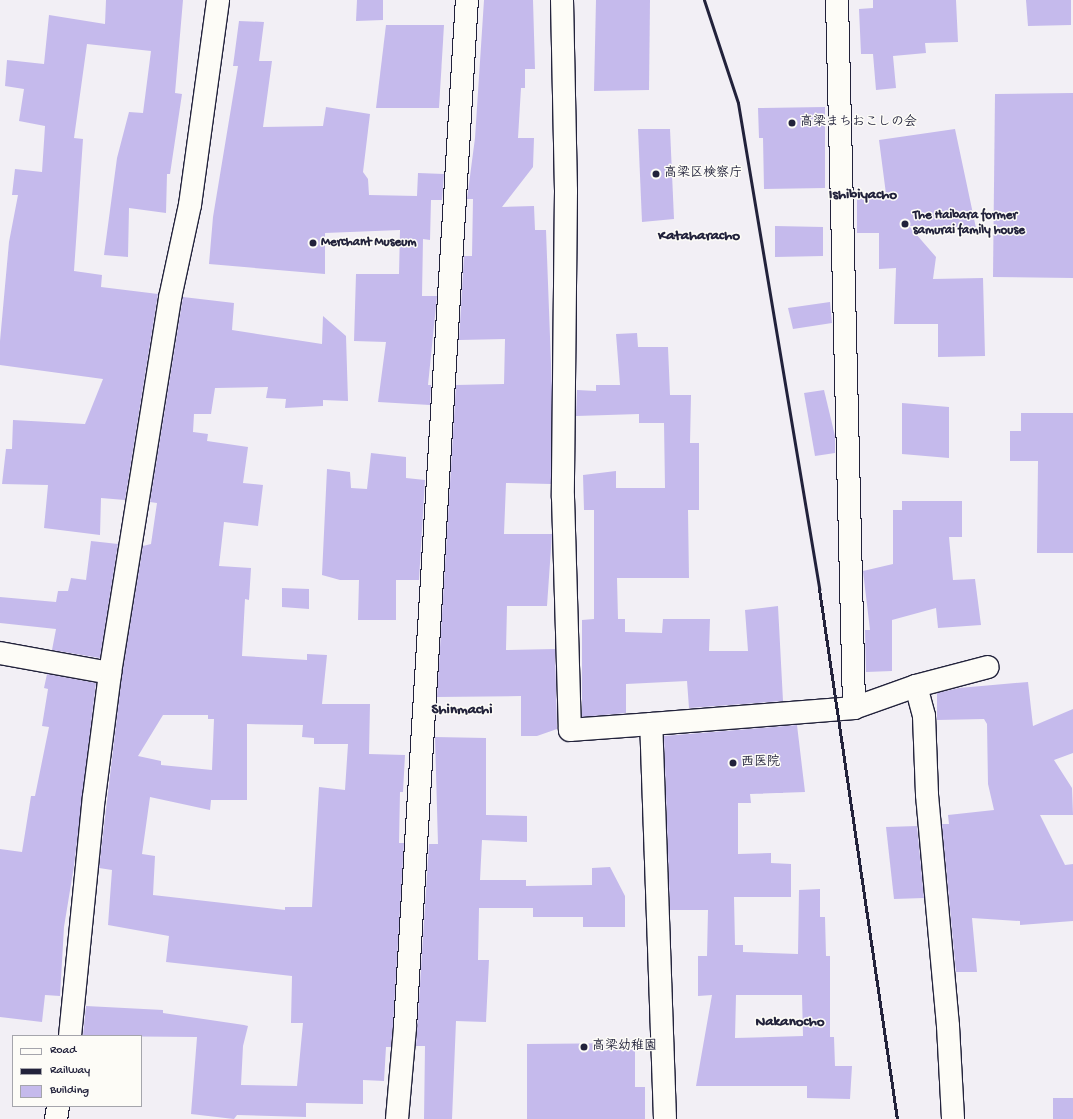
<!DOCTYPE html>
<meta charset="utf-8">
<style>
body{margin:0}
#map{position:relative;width:1073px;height:1119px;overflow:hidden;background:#f2eff5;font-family:"Gochi Hand","Klee One",sans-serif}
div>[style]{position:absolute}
.building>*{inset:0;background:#c5baec}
.roads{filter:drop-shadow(1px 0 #22223b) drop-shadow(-1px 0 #22223b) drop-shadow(0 1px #22223b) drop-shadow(0 -1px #22223b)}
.minor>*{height:22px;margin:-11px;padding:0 11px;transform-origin:11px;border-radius:11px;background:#fdfcf7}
.rail>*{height:3px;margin:-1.5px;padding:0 1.5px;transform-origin:1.5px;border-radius:1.5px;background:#22223b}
.dots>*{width:11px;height:11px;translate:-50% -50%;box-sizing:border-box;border:2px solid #fdfcf7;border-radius:50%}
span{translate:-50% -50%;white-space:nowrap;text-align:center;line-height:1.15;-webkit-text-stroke:3px #fdfcf7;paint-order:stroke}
.poi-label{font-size:13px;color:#22223b;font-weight:700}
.left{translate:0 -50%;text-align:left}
.quarter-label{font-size:15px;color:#22223b;font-weight:700}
.legend{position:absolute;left:12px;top:1035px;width:130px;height:72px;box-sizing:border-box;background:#fdfcf7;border:1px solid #a5a5ac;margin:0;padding:5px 7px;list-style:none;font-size:12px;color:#22223b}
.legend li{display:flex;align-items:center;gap:8px;height:20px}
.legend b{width:20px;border:1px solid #a5a5ac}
</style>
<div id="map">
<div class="building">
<i style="clip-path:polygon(106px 0,183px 0,175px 93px,182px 94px,170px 174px,167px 174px,166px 213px,129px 208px,128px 257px,104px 255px,117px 158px,129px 112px,143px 113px,151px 51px,87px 44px,74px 138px,83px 139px,74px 271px,102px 275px,101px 287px,158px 294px,125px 500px,101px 498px,100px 535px,44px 528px,48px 485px,2px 484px,6px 449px,12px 449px,13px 420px,85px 424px,103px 379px,0 365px,0 341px,9px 242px,18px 195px,12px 195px,15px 169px,42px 172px,45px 126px,19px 121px,24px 89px,5px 86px,7px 60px,44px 64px,49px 15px,105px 24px)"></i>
<i style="clip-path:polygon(357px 0,383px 0,383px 20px,356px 21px)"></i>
<i style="clip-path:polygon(484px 0,533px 0,535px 69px,525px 69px,525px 88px,521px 88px,518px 138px,534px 138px,533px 167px,502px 207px,534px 206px,535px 230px,546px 230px,552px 390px,551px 484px,506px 483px,504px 534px,552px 534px,547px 606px,507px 606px,506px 650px,555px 649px,557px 729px,537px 736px,521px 736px,521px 696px,437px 697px,456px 385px,504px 384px,505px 339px,459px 340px,464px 256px,472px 256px,473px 199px,467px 199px,475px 138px)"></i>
<i style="clip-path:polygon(596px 0,650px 0,649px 90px,594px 91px)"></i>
<i style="clip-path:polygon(873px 0,956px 0,958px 42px,925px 43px,926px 53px,893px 56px,896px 88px,876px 90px,873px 54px,861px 54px,859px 9px,873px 8px)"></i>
<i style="clip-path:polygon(1026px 0,1071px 0,1071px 25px,1028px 26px)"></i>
<i style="clip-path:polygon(239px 21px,264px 22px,259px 61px,272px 61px,263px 127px,323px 126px,326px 107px,370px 114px,363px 172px,368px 179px,369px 195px,417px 196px,418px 173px,444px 174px,442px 200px,431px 200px,430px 240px,423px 239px,422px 296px,437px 296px,428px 385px,431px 385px,430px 405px,378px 402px,386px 342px,354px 341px,356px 274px,399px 274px,400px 230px,325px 233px,325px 274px,209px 264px,213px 217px,238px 66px,233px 66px)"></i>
<i style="clip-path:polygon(386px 25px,444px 25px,439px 108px,376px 108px)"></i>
<i style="clip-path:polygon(1073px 93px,1073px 278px,993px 277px,995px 94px)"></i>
<i style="clip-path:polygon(825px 107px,825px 188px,764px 189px,763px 138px,759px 138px,758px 108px)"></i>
<i style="clip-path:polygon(638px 129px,670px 129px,674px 219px,642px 222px)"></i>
<i style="clip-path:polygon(955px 129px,976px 228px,909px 226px,936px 257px,933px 279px,983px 278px,985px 356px,938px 357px,938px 324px,894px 324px,896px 268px,879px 269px,879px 233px,857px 233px,857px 198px,886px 194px,879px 140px)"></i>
<i style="clip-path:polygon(775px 226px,823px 227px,823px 256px,775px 257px)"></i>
<i style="clip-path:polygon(evenodd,183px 297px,234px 303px,232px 330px,322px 344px,323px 316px,346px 336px,348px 401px,323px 400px,323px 406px,285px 408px,286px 399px,266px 398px,268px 387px,215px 388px,211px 414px,194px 414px,193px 432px,208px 434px,207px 441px,248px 447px,243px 483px,263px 485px,258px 526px,224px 522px,219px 566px,251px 568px,249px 600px,245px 599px,242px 656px,307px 660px,307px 654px,327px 655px,322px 704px,370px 704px,369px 754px,405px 755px,403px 792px,400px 792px,399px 843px,404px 843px,393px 1026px,391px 1047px,386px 1047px,384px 1081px,363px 1080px,363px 1104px,306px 1103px,306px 1117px,237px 1115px,234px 1119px,191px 1114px,197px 1037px,83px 1036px,86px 1006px,163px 1010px,163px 1013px,244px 1025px,248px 1026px,243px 1046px,241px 1085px,297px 1086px,303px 1023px,291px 1023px,292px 976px,166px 962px,169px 936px,108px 925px,112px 870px,99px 868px,122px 675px,143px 546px,151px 544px,157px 503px,150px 502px,183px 297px,163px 715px,208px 715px,208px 719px,214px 719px,212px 770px,161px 765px,161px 761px,138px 756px,163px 715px,183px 297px,247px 724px,303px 725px,302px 737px,314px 738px,314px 744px,348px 744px,345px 790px,319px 787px,312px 907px,285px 907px,285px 910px,153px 895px,155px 856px,142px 854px,150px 797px,210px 810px,211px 800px,247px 800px,247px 724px)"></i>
<i style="clip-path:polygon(830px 302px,832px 323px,793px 329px,788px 308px)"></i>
<i style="clip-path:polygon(637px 333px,638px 347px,668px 347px,670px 395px,691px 395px,690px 443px,699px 443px,699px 510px,688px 510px,689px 578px,617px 578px,618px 619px,625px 619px,625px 632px,662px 633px,663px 619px,710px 619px,709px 651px,748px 651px,745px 610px,778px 606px,783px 701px,689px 708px,687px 681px,626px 684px,626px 713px,582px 717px,582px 620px,594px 619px,594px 510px,584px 510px,583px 475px,616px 471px,616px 488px,665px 488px,664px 423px,639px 423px,639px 414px,576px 416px,577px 390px,596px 391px,596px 385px,620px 385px,616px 334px)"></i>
<i style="clip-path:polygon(824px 390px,835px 436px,835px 453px,815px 456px,804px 393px)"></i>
<i style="clip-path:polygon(902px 403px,949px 407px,949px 458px,902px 454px)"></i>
<i style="clip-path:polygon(1021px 413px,1073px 413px,1073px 553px,1037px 553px,1038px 461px,1010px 461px,1010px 431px,1021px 431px)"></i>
<i style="clip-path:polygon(371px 453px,406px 457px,406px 478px,425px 480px,419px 580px,396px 580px,396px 620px,358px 620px,359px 580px,340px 580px,322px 575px,327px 469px,350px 472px,351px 488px,367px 489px)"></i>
<i style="clip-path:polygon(902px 501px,962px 501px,962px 537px,949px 537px,953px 580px,975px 579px,981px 625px,938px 628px,936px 608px,892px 620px,892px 671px,866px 672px,865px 630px,870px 630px,863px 571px,893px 564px,893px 510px,902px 510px)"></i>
<i style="clip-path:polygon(91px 541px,118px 544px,100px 658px,52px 650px,56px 629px,0 623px,0 597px,56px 602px,58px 591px,68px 591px,71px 578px,86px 580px)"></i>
<i style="clip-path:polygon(282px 588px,309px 589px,309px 609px,282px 607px)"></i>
<i style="clip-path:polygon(47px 674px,96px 683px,74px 866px,64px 927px,60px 996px,45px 995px,42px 1022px,0 1017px,0 849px,22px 852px,31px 796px,35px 796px,49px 727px,42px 726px,48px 689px,44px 688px)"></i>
<i style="clip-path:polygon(1028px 682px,1033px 726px,1073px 709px,1073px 753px,1054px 760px,1072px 788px,1073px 815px,1040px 815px,1065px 865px,1073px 864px,1073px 921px,1020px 925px,1020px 921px,972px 918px,977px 972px,956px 972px,942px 824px,949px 824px,948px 815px,994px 810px,988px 784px,987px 724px,984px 719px,937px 720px,937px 693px,959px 688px)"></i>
<i style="clip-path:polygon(evenodd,797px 725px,805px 792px,750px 794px,751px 803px,738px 803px,738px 854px,771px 853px,771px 863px,791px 864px,791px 897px,734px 897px,735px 945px,743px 945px,743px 952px,798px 954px,799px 890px,820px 889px,820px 917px,825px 917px,826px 956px,830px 956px,830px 1037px,834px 1037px,835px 1066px,852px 1066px,850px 1099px,807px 1098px,807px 1086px,696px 1086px,712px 995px,698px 996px,698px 956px,707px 956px,708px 910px,670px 910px,664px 736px,797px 725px,736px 995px,802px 995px,803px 1036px,735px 1038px,736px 995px)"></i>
<i style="clip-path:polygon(435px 737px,486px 738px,486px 815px,527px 816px,527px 842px,482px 840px,480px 880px,526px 880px,526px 886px,592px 885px,592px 868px,610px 867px,625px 896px,625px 927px,583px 927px,583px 917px,533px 917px,533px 908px,479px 908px,478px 960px,489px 960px,486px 1022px,456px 1021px,452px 1119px,424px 1119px,425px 1046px,416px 1046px,429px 844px,438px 844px)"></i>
<i style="clip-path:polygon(917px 826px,924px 898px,894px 899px,886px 827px)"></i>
<i style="clip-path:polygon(635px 1043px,635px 1087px,645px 1087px,645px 1119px,527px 1119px,527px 1044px)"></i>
<i style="clip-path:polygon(1053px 1098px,1073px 1098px,1073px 1119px,1053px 1119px)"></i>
</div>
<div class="roads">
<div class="minor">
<i style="left:562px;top:0;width:191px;rotate:88.8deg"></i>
<i style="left:566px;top:191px;width:306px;rotate:90.6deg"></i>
<i style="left:563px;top:497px;width:233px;rotate:88.3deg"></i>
<i style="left:570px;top:730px;width:81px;rotate:-4.2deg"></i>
<i style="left:837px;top:0;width:708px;rotate:88.62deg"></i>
<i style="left:0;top:653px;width:112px;rotate:10.3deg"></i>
<i style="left:916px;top:686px;width:31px;rotate:75deg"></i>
<i style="left:924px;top:716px;width:79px;rotate:87.8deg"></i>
<i style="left:927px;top:795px;width:232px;rotate:84.8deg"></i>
<i style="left:948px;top:1026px;width:93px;rotate:86.9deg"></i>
<i style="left:70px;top:1036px;width:240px;rotate:-84.3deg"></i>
<i style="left:94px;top:797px;width:125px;rotate:-82.6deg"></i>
<i style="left:110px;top:673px;width:380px;rotate:-80.9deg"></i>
<i style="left:170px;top:298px;width:95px;rotate:-77.9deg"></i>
<i style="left:190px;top:205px;width:207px;rotate:-82.2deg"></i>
<i style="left:56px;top:1119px;width:13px;rotate:-81deg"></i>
<i style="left:397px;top:1119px;width:92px;rotate:-85deg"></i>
<i style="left:405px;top:1027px;width:1029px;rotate:-86.55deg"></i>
<i style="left:665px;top:1119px;width:395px;rotate:-92deg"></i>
<i style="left:651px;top:724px;width:204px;rotate:-4.5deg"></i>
<i style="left:854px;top:708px;width:66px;rotate:-19.5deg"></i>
<i style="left:916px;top:686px;width:74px;rotate:-14.8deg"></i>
</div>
</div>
<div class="rail">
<i style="left:704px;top:0;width:108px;rotate:71.7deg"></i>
<i style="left:738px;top:103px;width:493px;rotate:80.5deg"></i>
<i style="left:819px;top:589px;width:536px;rotate:81.63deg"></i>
</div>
<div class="dots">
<i style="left:792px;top:123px;background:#22223b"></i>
<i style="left:656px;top:174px;background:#22223b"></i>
<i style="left:905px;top:224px;background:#22223b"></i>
<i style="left:313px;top:243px;background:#22223b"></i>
<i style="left:733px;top:763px;background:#22223b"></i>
<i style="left:584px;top:1047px;background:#22223b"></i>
</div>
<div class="poi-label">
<span class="left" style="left:800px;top:123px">高梁まちおこしの会</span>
<span class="left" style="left:664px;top:174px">高梁区検察庁</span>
<span class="left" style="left:913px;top:224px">The Haibara former<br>samurai family house</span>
<span class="left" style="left:321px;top:243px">Merchant Museum</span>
<span class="left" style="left:741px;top:763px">西医院</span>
<span class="left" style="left:592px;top:1047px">高梁幼稚園</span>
</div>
<div class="quarter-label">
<span style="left:863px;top:196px">Ishibiyacho</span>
<span style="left:699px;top:237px">Kataharacho</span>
<span style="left:462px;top:711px">Shinmachi</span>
<span style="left:790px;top:1023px">Nakanocho</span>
</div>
<ul class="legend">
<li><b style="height:5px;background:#fdfcf7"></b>Road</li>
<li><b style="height:5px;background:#22223b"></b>Railway</li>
<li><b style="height:11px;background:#c5baec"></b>Building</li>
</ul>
</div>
